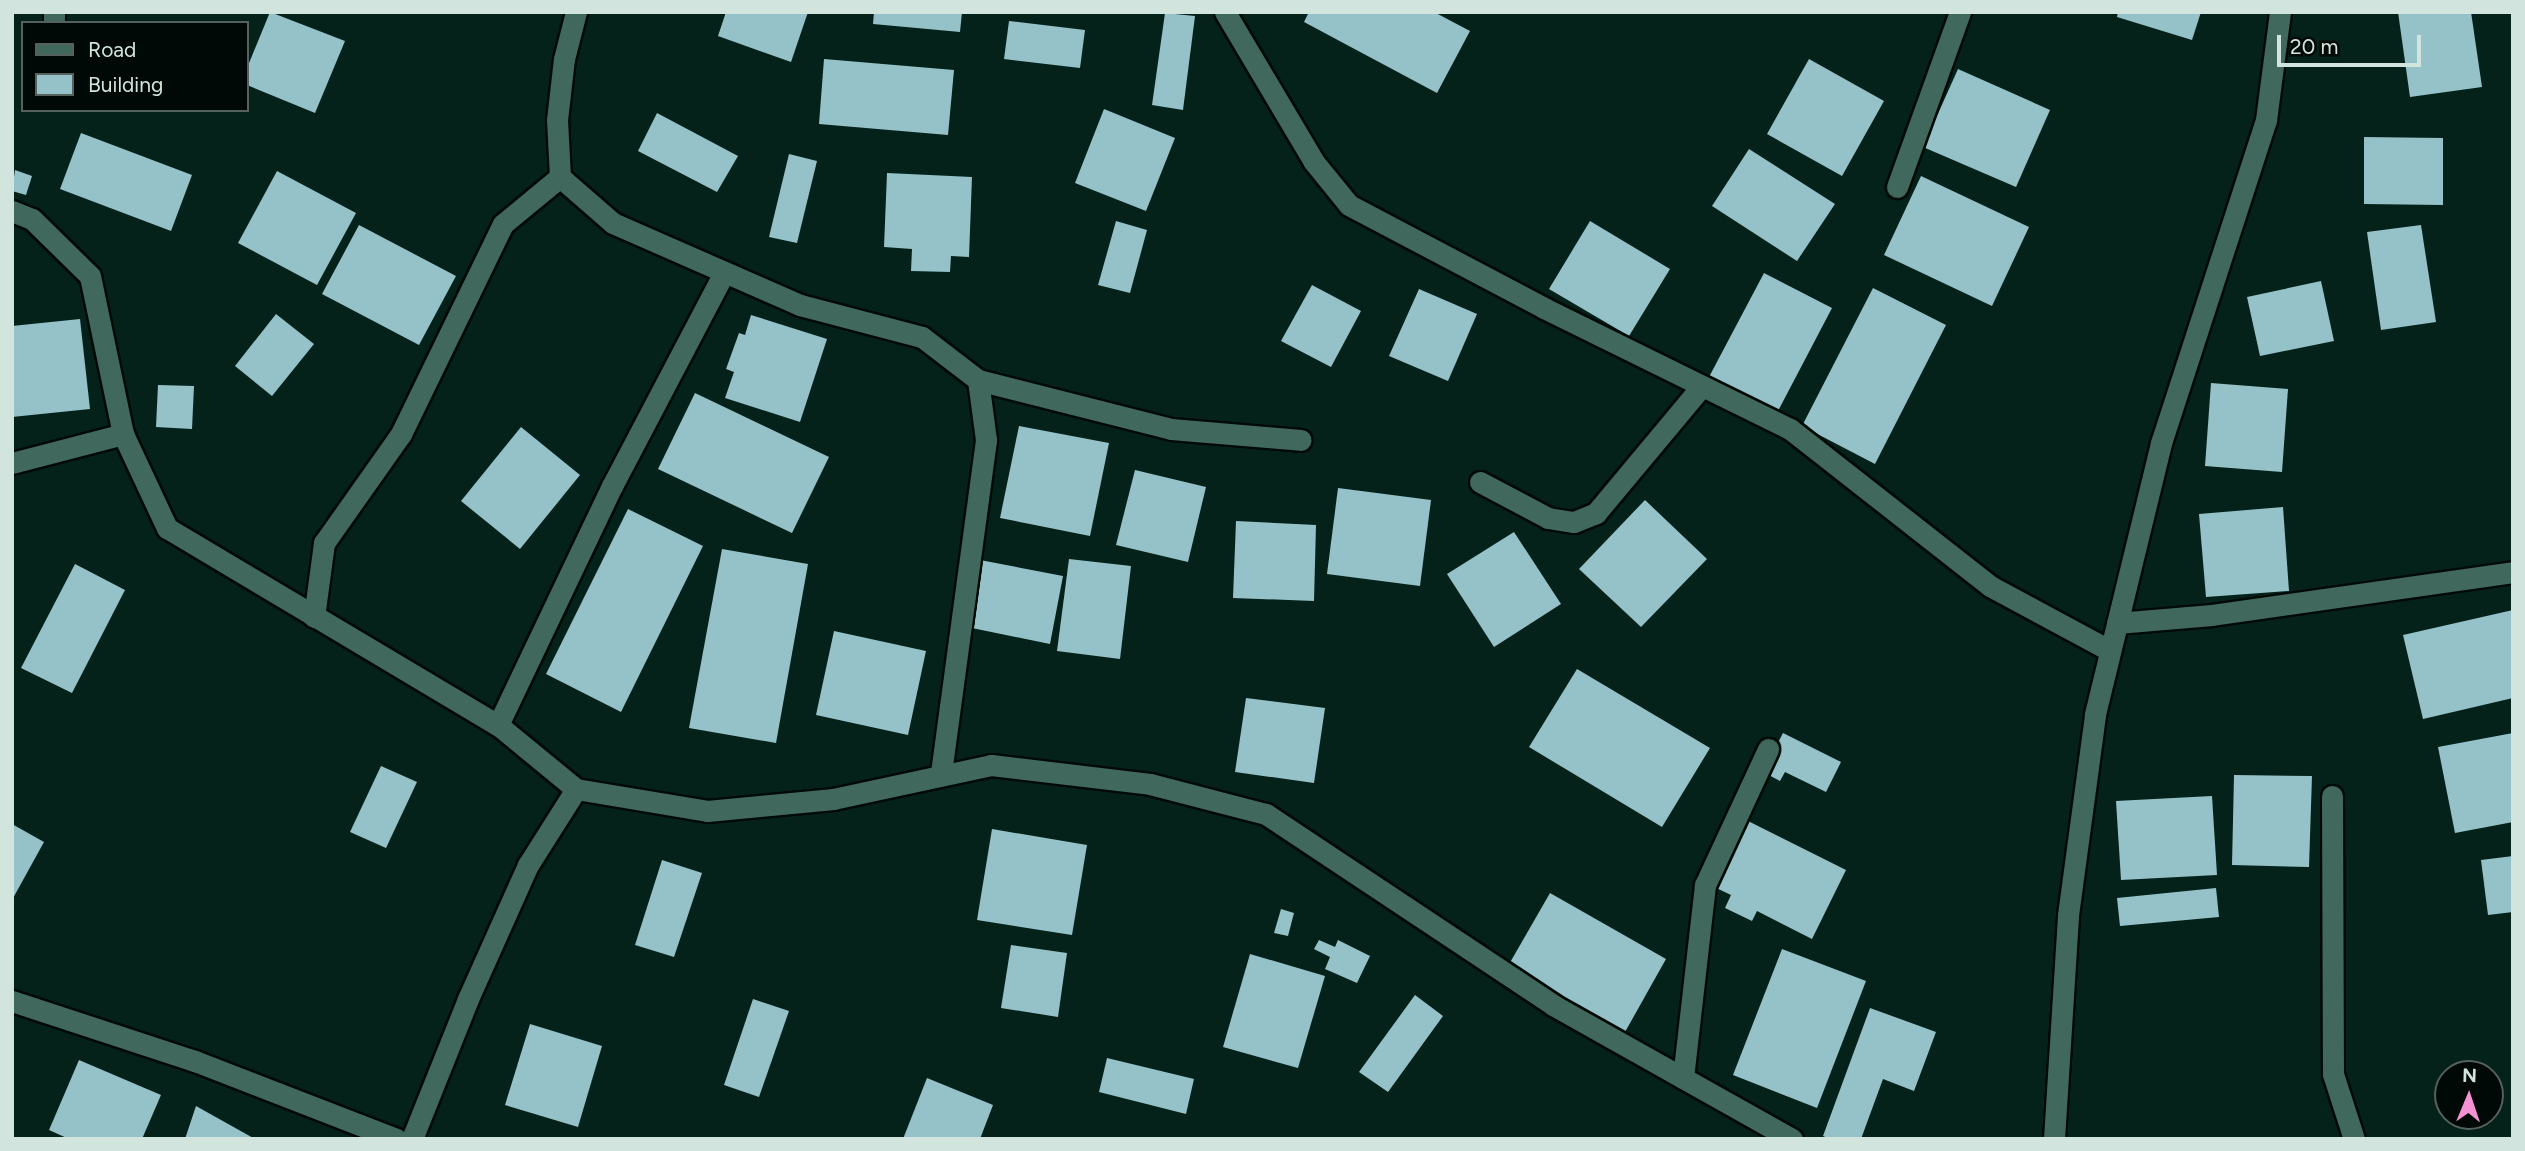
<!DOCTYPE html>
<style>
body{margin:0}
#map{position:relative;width:2525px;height:1151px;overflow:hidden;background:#04221a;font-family:Figtree,sans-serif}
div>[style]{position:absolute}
.building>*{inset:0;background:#95c2c8}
.roads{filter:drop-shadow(2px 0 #000a06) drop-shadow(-2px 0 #000a06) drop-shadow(0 2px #000a06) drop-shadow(0 -2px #000a06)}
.lane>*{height:21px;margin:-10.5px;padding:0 10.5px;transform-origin:10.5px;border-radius:10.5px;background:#41685c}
.street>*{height:21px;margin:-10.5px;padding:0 10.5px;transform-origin:10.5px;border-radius:10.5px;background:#41685c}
span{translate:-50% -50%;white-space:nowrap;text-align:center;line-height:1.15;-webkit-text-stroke:7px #000906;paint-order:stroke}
.frame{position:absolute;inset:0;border:14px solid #d1e5de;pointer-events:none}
.legend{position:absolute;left:21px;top:21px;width:228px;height:91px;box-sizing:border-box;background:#000906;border:2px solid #54615c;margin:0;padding:9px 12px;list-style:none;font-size:21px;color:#d1e5de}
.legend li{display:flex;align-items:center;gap:14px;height:35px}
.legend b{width:35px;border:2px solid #54615c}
.north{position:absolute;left:2434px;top:1060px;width:70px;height:70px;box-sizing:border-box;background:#000906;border:2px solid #54615c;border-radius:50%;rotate:2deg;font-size:19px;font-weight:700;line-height:28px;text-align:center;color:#d1e5de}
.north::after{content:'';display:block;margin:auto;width:24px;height:32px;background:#f491d3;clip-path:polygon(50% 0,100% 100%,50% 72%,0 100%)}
.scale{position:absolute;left:2277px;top:35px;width:144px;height:32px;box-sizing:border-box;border:4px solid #d1e5de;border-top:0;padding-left:9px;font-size:21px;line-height:24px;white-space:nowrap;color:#d1e5de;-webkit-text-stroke:5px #000906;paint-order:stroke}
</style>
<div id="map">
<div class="building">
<i style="clip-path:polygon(270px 12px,345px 41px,315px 113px,247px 85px,247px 68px)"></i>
<i style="clip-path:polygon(726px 12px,808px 12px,791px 62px,718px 36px)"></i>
<i style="clip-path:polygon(874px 12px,962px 12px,960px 32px,873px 24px)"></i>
<i style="clip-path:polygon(1309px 12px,1434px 12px,1470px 31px,1437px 93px,1304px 22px)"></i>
<i style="clip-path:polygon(2118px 12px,2201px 12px,2192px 40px,2117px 17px)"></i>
<i style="clip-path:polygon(2398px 12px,2471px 12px,2482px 87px,2410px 97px)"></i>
<i style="clip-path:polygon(1165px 13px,1195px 16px,1183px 110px,1152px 105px)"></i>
<i style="clip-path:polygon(1009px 21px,1085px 30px,1080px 68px,1004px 59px)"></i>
<i style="clip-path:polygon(824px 59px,954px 70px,948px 135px,819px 124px)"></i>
<i style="clip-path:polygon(1809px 59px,1884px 101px,1842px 176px,1767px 134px)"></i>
<i style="clip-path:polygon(1958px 69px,2050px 110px,2016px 187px,1923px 147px)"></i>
<i style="clip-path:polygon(1104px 109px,1175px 138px,1146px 211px,1075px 183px)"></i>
<i style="clip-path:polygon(657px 113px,738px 156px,717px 192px,638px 151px)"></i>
<i style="clip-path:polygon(81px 133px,192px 175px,171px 231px,60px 189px)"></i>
<i style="clip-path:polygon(2364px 137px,2443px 138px,2443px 205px,2364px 204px)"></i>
<i style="clip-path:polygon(1749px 149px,1835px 204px,1797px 261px,1712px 206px)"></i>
<i style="clip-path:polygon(789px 154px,817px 161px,797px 243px,769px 237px)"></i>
<i style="clip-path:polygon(15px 170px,32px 176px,26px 195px,12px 191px)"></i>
<i style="clip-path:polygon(277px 171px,356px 213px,317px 285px,238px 243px)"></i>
<i style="clip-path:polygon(887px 173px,972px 177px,969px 257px,951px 256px,950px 272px,911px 271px,912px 249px,884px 247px)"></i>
<i style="clip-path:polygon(1921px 176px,2029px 227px,1992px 306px,1884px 255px)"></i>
<i style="clip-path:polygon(1116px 221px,1147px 230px,1130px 293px,1098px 285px)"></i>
<i style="clip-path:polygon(1590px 221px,1670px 269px,1629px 336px,1549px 289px)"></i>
<i style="clip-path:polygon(359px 225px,456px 276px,419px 345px,322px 294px)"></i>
<i style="clip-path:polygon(2421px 225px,2436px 322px,2381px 330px,2367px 232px)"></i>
<i style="clip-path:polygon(1764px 273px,1832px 308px,1777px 413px,1709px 377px)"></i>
<i style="clip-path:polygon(2321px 281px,2334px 341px,2260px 356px,2247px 297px)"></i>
<i style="clip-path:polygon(1312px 285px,1361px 311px,1331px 367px,1281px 341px)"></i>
<i style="clip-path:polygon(1873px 288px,1946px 325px,1875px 464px,1802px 426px)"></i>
<i style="clip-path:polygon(1419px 289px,1477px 314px,1448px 381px,1389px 356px)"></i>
<i style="clip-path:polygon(276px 314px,314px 344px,272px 396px,235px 366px)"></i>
<i style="clip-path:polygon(751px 315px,827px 339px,800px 422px,725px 398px,734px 372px,726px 369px,739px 333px,745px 335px)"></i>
<i style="clip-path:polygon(80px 319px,90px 409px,12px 417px,12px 326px)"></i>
<i style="clip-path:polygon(2211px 383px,2288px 389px,2282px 472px,2205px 466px)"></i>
<i style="clip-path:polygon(158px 385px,194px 386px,192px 429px,156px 427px)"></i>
<i style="clip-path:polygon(695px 393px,829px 457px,792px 533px,658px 469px)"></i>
<i style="clip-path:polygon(1019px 426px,1109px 443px,1090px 536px,1000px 518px)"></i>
<i style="clip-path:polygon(521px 427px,580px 475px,520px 549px,461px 501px)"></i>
<i style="clip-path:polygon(1135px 470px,1206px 487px,1188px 562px,1116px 545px)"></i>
<i style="clip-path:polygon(1338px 488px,1431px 500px,1420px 586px,1327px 574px)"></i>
<i style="clip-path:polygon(1645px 500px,1707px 559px,1641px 627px,1579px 569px)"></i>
<i style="clip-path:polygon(2283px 507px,2289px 591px,2206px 597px,2199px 514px)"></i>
<i style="clip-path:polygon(628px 509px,703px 546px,621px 712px,546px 674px)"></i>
<i style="clip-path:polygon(1236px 521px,1316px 525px,1314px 601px,1233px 598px)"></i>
<i style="clip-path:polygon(1514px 532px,1561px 604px,1494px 647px,1447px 574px)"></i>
<i style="clip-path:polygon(722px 549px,808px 564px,776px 743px,689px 728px)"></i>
<i style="clip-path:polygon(1069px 559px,1131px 566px,1120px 659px,1057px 651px)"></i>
<i style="clip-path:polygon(980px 560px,1063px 576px,1050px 644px,967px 627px)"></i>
<i style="clip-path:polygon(75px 564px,125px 590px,72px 693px,21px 668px)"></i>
<i style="clip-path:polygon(2513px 610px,2513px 698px,2423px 719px,2403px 635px)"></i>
<i style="clip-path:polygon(834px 631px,926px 651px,908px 735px,816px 715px)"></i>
<i style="clip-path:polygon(1577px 669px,1710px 748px,1662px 827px,1529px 747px)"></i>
<i style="clip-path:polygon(1246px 698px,1325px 708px,1314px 783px,1235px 772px)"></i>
<i style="clip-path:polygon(1783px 733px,1841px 762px,1826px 792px,1785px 772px,1780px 781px,1763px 772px)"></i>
<i style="clip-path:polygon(2513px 733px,2513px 822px,2455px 833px,2438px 747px)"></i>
<i style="clip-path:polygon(381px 766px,417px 782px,386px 848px,350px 832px)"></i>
<i style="clip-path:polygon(2234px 775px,2312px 776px,2309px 867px,2232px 865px)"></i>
<i style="clip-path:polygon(2212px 796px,2217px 875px,2121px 880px,2116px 801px)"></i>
<i style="clip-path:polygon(1744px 819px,1846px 870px,1812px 939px,1757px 911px,1752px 921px,1725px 908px,1731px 895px,1710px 885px)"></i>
<i style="clip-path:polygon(12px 824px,44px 842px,12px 900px)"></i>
<i style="clip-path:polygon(992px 829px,1087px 845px,1072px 935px,977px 920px)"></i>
<i style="clip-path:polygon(2513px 856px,2513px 912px,2488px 915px,2481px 860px)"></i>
<i style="clip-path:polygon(662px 860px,702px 873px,674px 957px,635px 945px)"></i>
<i style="clip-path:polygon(2216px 888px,2219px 917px,2120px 926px,2117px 898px)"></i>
<i style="clip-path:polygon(1550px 893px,1666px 959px,1625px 1032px,1508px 966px)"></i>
<i style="clip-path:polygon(1281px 909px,1294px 913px,1288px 936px,1274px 933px)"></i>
<i style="clip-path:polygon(1319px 940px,1335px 947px,1338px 940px,1370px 956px,1357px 983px,1325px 969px,1330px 957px,1314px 949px)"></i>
<i style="clip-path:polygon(1011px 945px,1067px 953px,1058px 1017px,1001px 1008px)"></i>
<i style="clip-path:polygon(1782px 949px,1866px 981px,1817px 1108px,1733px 1075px)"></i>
<i style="clip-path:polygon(1250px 954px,1325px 976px,1298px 1068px,1223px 1047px)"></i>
<i style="clip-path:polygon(1415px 995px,1443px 1016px,1388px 1092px,1359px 1072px)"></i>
<i style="clip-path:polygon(753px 999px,789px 1011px,759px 1097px,724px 1085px)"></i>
<i style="clip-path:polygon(1870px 1008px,1936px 1032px,1914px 1091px,1883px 1079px,1861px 1139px,1830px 1139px,1823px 1136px)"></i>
<i style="clip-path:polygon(530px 1024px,602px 1046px,578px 1127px,505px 1105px)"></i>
<i style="clip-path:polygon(1107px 1058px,1194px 1079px,1186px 1114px,1099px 1092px)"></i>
<i style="clip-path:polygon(79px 1060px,161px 1095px,142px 1139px,69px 1139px,49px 1130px)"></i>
<i style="clip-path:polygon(927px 1078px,993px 1105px,980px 1139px,903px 1139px)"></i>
<i style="clip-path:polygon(196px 1106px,255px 1139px,185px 1139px)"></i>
</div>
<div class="roads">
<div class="lane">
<i style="left:1480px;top:482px;width:77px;rotate:27.9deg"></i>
<i style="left:1548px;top:518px;width:26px;rotate:9deg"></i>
<i style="left:1574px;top:522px;width:24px;rotate:-22deg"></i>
<i style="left:1596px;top:513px;width:165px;rotate:-50.2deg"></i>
</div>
<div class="street">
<i style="left:1225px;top:12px;width:174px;rotate:59.3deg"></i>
<i style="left:1314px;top:162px;width:55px;rotate:50.9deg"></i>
<i style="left:1349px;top:205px;width:221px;rotate:27.8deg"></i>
<i style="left:1544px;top:308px;width:274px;rotate:26.2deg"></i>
<i style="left:1790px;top:429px;width:254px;rotate:38.1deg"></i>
<i style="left:1990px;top:586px;width:135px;rotate:28.3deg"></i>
<i style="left:54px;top:23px;width:11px;rotate:-90deg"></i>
<i style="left:560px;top:177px;width:70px;rotate:41deg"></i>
<i style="left:613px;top:223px;width:204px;rotate:23.7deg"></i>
<i style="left:800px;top:305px;width:126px;rotate:14.7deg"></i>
<i style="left:922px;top:337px;width:71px;rotate:37.5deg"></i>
<i style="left:978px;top:380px;width:61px;rotate:82.4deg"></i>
<i style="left:986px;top:440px;width:338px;rotate:97.7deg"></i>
<i style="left:1897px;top:187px;width:186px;rotate:-70.2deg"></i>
<i style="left:12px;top:211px;width:22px;rotate:22deg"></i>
<i style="left:32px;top:219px;width:81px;rotate:44.5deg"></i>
<i style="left:90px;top:276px;width:161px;rotate:78.2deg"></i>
<i style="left:123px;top:434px;width:104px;rotate:64.9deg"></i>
<i style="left:167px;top:528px;width:385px;rotate:30.8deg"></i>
<i style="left:498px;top:725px;width:101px;rotate:39.4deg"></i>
<i style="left:576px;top:789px;width:133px;rotate:9.5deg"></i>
<i style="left:707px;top:811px;width:127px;rotate:-5.4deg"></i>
<i style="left:833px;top:799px;width:162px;rotate:-12.1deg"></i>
<i style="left:991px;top:765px;width:160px;rotate:6.8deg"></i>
<i style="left:1150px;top:784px;width:120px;rotate:14.5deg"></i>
<i style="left:1266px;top:814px;width:345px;rotate:33.6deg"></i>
<i style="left:1553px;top:1005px;width:274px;rotate:29.3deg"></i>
<i style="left:978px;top:380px;width:199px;rotate:14.2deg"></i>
<i style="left:1171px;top:429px;width:130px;rotate:4.8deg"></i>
<i style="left:12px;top:463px;width:115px;rotate:-14.6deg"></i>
<i style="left:314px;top:617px;width:75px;rotate:-82.3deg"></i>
<i style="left:324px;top:543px;width:133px;rotate:-54.8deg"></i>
<i style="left:401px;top:434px;width:233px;rotate:-64.1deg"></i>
<i style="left:503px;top:224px;width:74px;rotate:-39.5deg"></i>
<i style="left:560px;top:177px;width:57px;rotate:-93deg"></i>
<i style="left:557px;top:120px;width:61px;rotate:-83.5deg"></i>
<i style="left:564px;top:59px;width:49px;rotate:-75.7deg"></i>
<i style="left:2117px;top:623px;width:95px;rotate:-4.8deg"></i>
<i style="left:2212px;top:615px;width:304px;rotate:-8.1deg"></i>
<i style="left:498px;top:725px;width:265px;rotate:-64.5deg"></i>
<i style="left:612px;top:486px;width:241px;rotate:-62.3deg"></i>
<i style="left:2332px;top:796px;width:278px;rotate:89.8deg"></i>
<i style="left:2333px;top:1074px;width:68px;rotate:72.1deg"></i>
<i style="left:12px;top:1001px;width:193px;rotate:18.2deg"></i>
<i style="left:195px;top:1061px;width:216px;rotate:21.2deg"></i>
<i style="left:1683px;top:1078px;width:194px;rotate:-83.5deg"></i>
<i style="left:1705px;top:885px;width:150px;rotate:-65.1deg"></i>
<i style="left:412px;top:1139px;width:151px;rotate:-68.2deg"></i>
<i style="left:468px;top:999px;width:147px;rotate:-65.9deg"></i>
<i style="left:528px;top:865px;width:90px;rotate:-57.7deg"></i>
<i style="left:2054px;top:1139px;width:224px;rotate:-86.4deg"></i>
<i style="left:2068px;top:915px;width:203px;rotate:-82.3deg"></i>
<i style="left:2095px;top:714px;width:279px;rotate:-76.3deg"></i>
<i style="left:2161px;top:443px;width:340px;rotate:-72deg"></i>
<i style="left:2266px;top:120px;width:109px;rotate:-82.6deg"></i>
</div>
</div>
<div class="frame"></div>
<ul class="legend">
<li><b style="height:9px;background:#41685c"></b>Road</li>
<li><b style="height:19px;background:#95c2c8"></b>Building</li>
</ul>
<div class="north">N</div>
<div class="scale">20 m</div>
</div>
